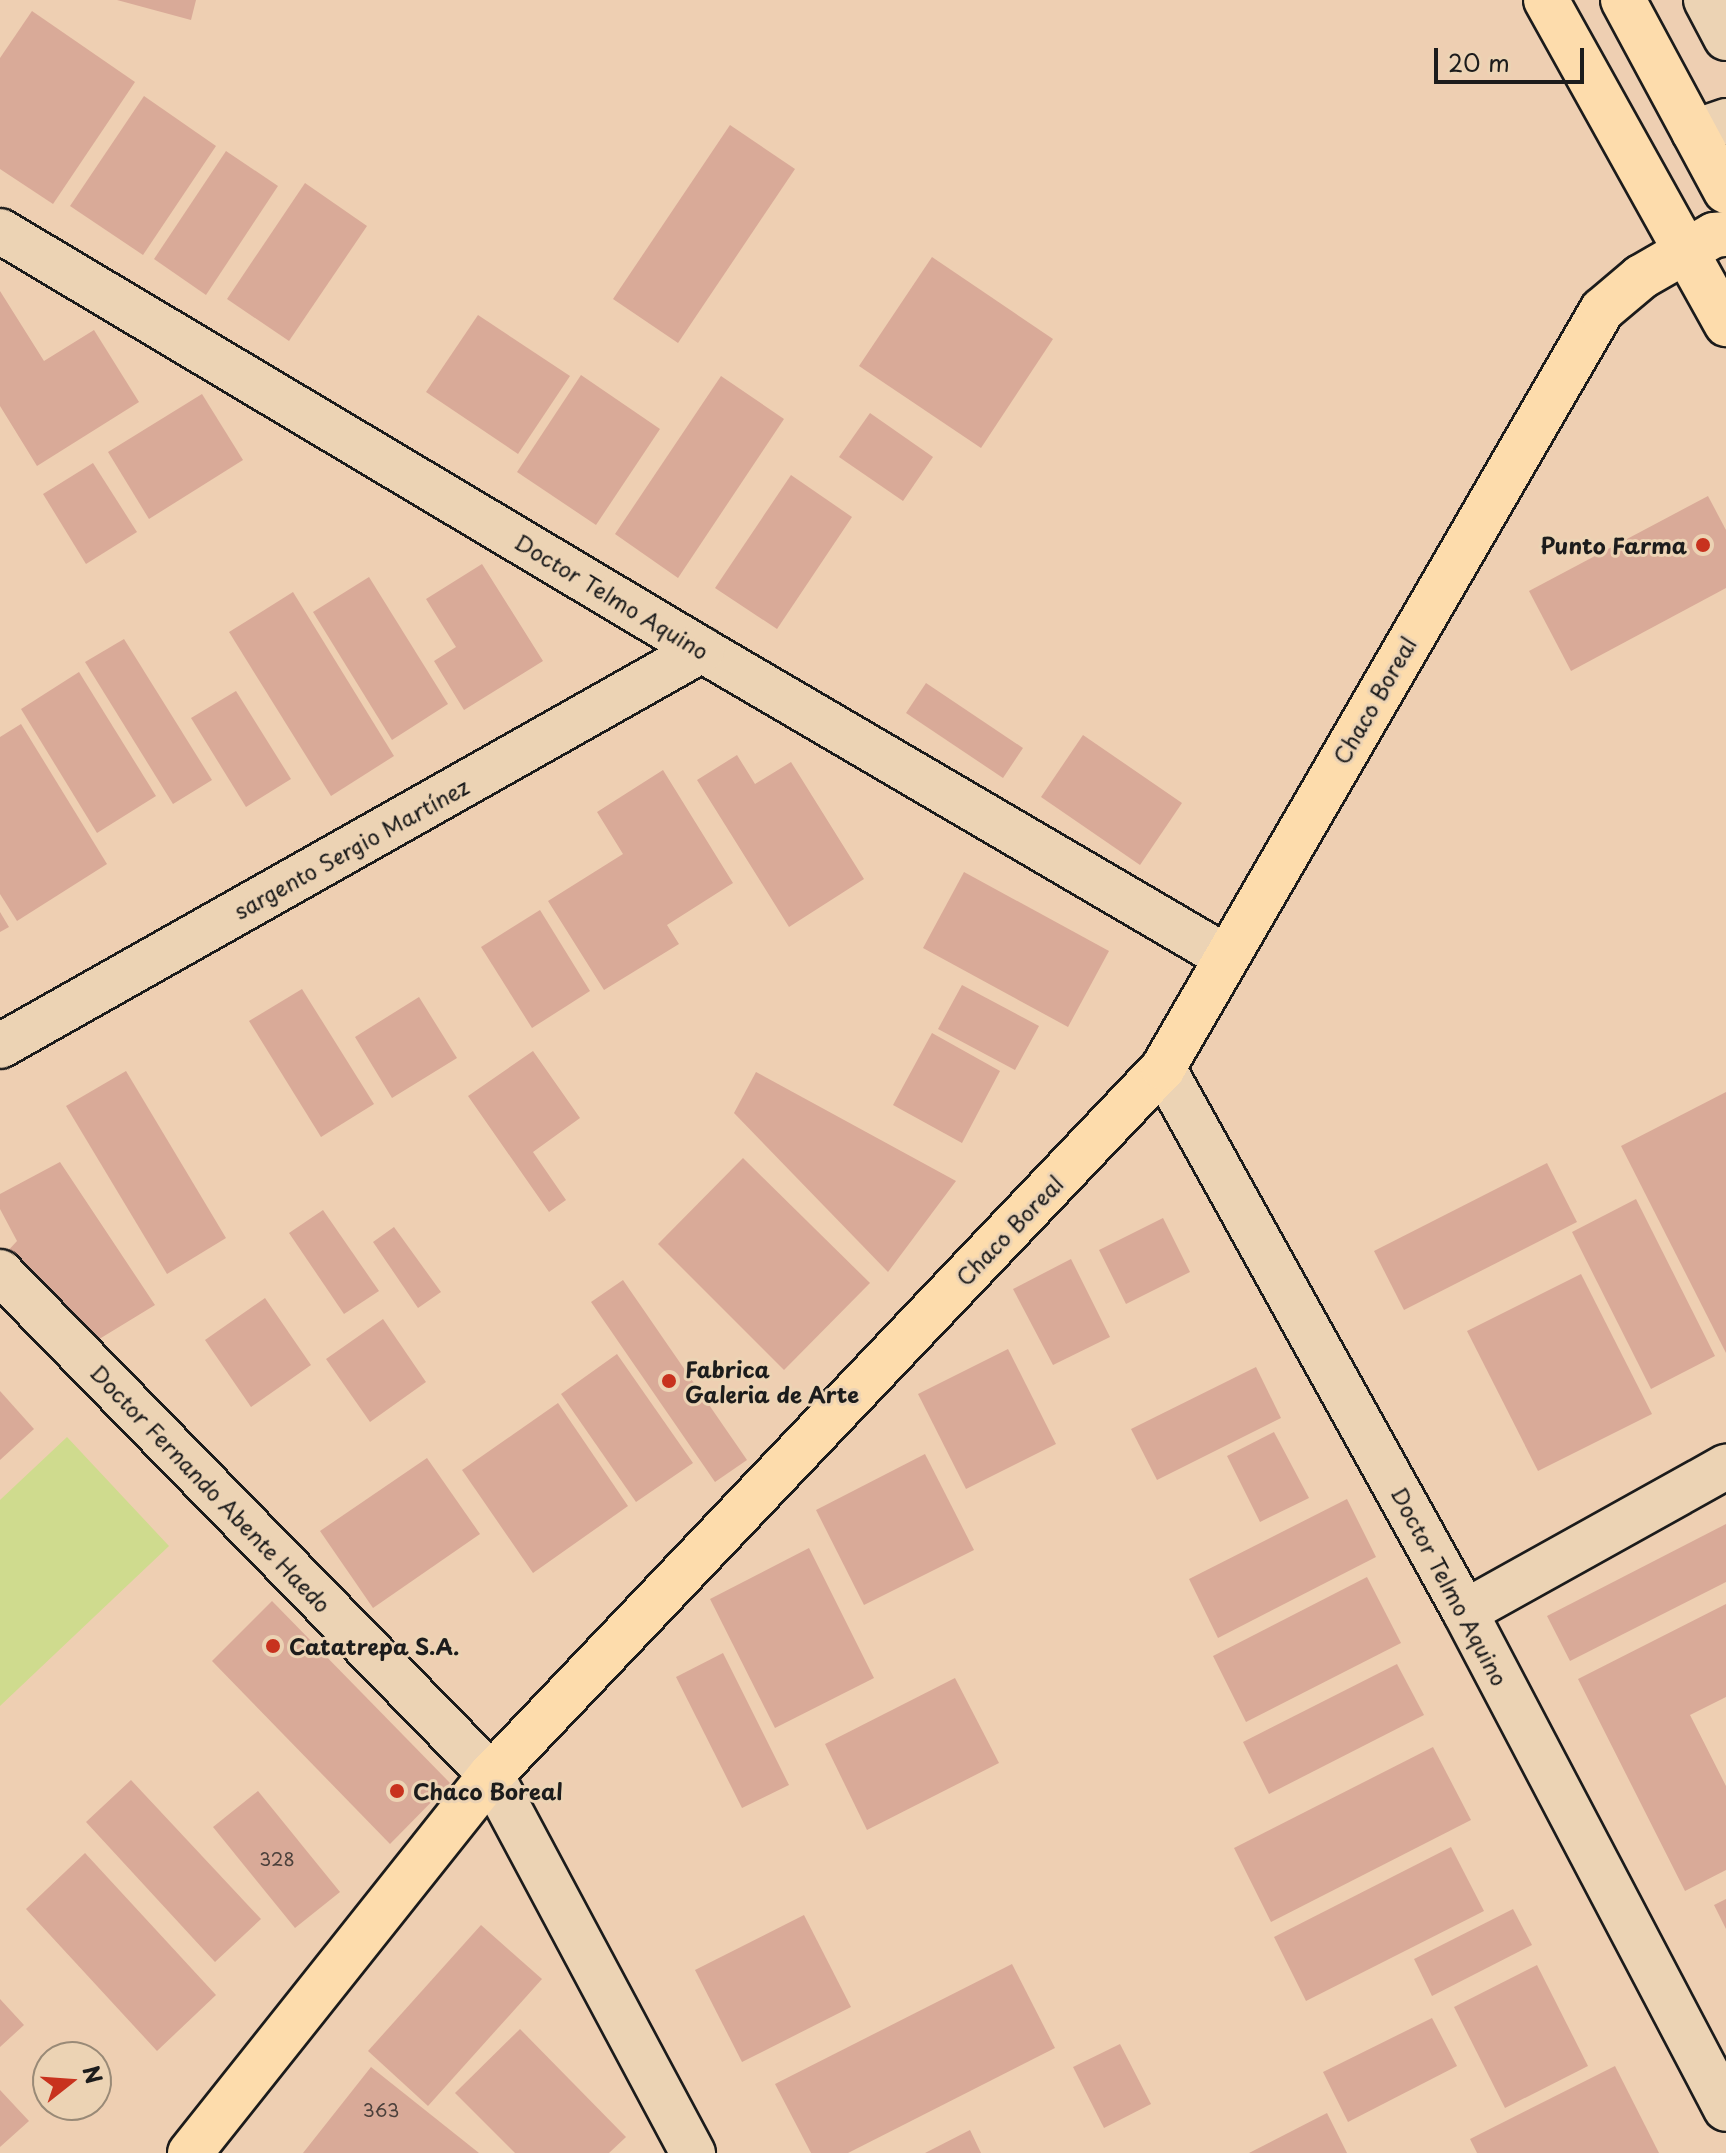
<!DOCTYPE html>
<meta charset="utf-8">
<style>
body{margin:0}
#map{position:relative;width:1726px;height:2153px;overflow:hidden;background:#eecfb2;font-family:"Playpen Sans",sans-serif}
div>[style]{position:absolute}
.green>*{inset:0;background:#cfdb8e}
.building>*{inset:0;background:#d9aa98}
.roads{filter:drop-shadow(2px 0 #1c1c1c) drop-shadow(-2px 0 #1c1c1c) drop-shadow(0 2px #1c1c1c) drop-shadow(0 -2px #1c1c1c)}
.minor>*{height:44px;margin:-22px;padding:0 22px;transform-origin:22px;border-radius:22px;background:#ecd3b4}
.major>*{height:44px;margin:-22px;padding:0 22px;transform-origin:22px;border-radius:22px;background:#fddcac}
.highway>*{height:44px;margin:-22px;padding:0 22px;transform-origin:22px;border-radius:22px;background:#fddcac}
.dots>*{width:22px;height:22px;translate:-50% -50%;box-sizing:border-box;border:4px solid #ecd3b4;border-radius:50%}
span{translate:-50% -50%;white-space:nowrap;text-align:center;line-height:1.15;-webkit-text-stroke:6px #ecd3b4;paint-order:stroke}
.number-label{font-size:18px;color:#4b403b}
.number-label span{-webkit-text-stroke-width:0}
.poi-label{font-size:22px;color:#1c1c1c;font-weight:700}
.right{translate:-100% -50%;text-align:right}
.left{translate:0 -50%;text-align:left}
.street-label{font-size:22px;color:#1c1c1c}
.north{position:absolute;left:32px;top:2041px;width:80px;height:80px;box-sizing:border-box;background:#ecd3b4;border:2px solid #998a77;border-radius:50%;rotate:73deg;font-size:22px;font-weight:700;line-height:32px;text-align:center;color:#1c1c1c}
.north::after{content:'';display:block;margin:auto;width:28px;height:36px;background:#c8321e;clip-path:polygon(50% 0,100% 100%,50% 72%,0 100%)}
.scale{position:absolute;left:1434px;top:48px;width:150px;height:36px;box-sizing:border-box;border:4px solid #1c1c1c;border-top:0;padding-left:10px;font-size:24px;line-height:28px;white-space:nowrap;color:#1c1c1c;-webkit-text-stroke:6px #ecd3b4;paint-order:stroke}
</style>
<div id="map">
<div class="green">
<i style="clip-path:polygon(67px 1437px,169px 1546px,0 1706px,0 1500px)"></i>
</div>
<div class="building">
<i style="clip-path:polygon(117px 0,196px 0,191px 20px)"></i>
<i style="clip-path:polygon(32px 11px,135px 82px,53px 204px,0 169px,0 58px)"></i>
<i style="clip-path:polygon(144px 96px,216px 146px,143px 255px,70px 206px)"></i>
<i style="clip-path:polygon(730px 125px,795px 169px,678px 343px,613px 299px)"></i>
<i style="clip-path:polygon(226px 151px,278px 186px,206px 295px,154px 259px)"></i>
<i style="clip-path:polygon(305px 183px,367px 226px,289px 341px,227px 299px)"></i>
<i style="clip-path:polygon(932px 257px,1053px 339px,981px 448px,859px 366px)"></i>
<i style="clip-path:polygon(0 291px,44px 361px,94px 330px,139px 402px,37px 466px,0 406px)"></i>
<i style="clip-path:polygon(478px 315px,570px 376px,518px 454px,426px 392px)"></i>
<i style="clip-path:polygon(581px 375px,660px 429px,596px 525px,517px 472px)"></i>
<i style="clip-path:polygon(721px 376px,784px 419px,678px 578px,615px 534px)"></i>
<i style="clip-path:polygon(202px 394px,243px 460px,149px 519px,108px 452px)"></i>
<i style="clip-path:polygon(870px 413px,933px 457px,903px 501px,839px 457px)"></i>
<i style="clip-path:polygon(93px 463px,137px 532px,86px 564px,43px 494px)"></i>
<i style="clip-path:polygon(791px 475px,852px 517px,777px 629px,715px 588px)"></i>
<i style="clip-path:polygon(1708px 496px,1726px 530px,1726px 588px,1571px 671px,1529px 591px)"></i>
<i style="clip-path:polygon(482px 564px,543px 661px,464px 710px,434px 661px,456px 647px,426px 599px)"></i>
<i style="clip-path:polygon(369px 577px,448px 704px,392px 740px,313px 612px)"></i>
<i style="clip-path:polygon(293px 592px,394px 756px,331px 796px,229px 632px)"></i>
<i style="clip-path:polygon(124px 639px,212px 780px,173px 804px,85px 662px)"></i>
<i style="clip-path:polygon(79px 672px,156px 796px,97px 833px,21px 709px)"></i>
<i style="clip-path:polygon(926px 683px,1023px 748px,1003px 778px,906px 713px)"></i>
<i style="clip-path:polygon(236px 691px,291px 779px,246px 807px,191px 718px)"></i>
<i style="clip-path:polygon(21px 724px,107px 864px,17px 921px,0 894px,0 737px)"></i>
<i style="clip-path:polygon(1083px 735px,1182px 803px,1140px 865px,1041px 797px)"></i>
<i style="clip-path:polygon(737px 755px,755px 784px,791px 762px,864px 879px,789px 927px,697px 780px)"></i>
<i style="clip-path:polygon(663px 770px,733px 883px,667px 925px,679px 944px,604px 990px,548px 901px,623px 854px,597px 812px)"></i>
<i style="clip-path:polygon(964px 872px,1109px 951px,1068px 1027px,923px 948px)"></i>
<i style="clip-path:polygon(540px 910px,590px 991px,532px 1028px,481px 947px)"></i>
<i style="clip-path:polygon(0 912px,9px 927px,0 932px)"></i>
<i style="clip-path:polygon(962px 985px,1039px 1026px,1015px 1070px,938px 1029px)"></i>
<i style="clip-path:polygon(302px 989px,374px 1104px,321px 1137px,249px 1021px)"></i>
<i style="clip-path:polygon(419px 997px,457px 1058px,392px 1098px,355px 1037px)"></i>
<i style="clip-path:polygon(932px 1033px,1000px 1071px,962px 1143px,893px 1105px)"></i>
<i style="clip-path:polygon(533px 1051px,580px 1118px,533px 1152px,566px 1200px,549px 1212px,468px 1096px)"></i>
<i style="clip-path:polygon(126px 1071px,226px 1238px,167px 1274px,66px 1106px)"></i>
<i style="clip-path:polygon(756px 1072px,956px 1181px,888px 1272px,734px 1113px)"></i>
<i style="clip-path:polygon(1726px 1092px,1726px 1353px,1621px 1146px)"></i>
<i style="clip-path:polygon(743px 1158px,870px 1283px,784px 1370px,658px 1244px)"></i>
<i style="clip-path:polygon(60px 1162px,155px 1305px,96px 1341px,5px 1254px,17px 1241px,0 1209px,0 1194px)"></i>
<i style="clip-path:polygon(1547px 1163px,1577px 1222px,1404px 1310px,1374px 1251px)"></i>
<i style="clip-path:polygon(1636px 1199px,1715px 1356px,1651px 1389px,1572px 1232px)"></i>
<i style="clip-path:polygon(323px 1210px,379px 1291px,344px 1314px,289px 1233px)"></i>
<i style="clip-path:polygon(1163px 1218px,1190px 1272px,1126px 1304px,1099px 1250px)"></i>
<i style="clip-path:polygon(394px 1227px,441px 1292px,418px 1308px,373px 1242px)"></i>
<i style="clip-path:polygon(1071px 1259px,1110px 1337px,1053px 1365px,1013px 1289px)"></i>
<i style="clip-path:polygon(1581px 1274px,1652px 1414px,1538px 1471px,1467px 1331px)"></i>
<i style="clip-path:polygon(623px 1280px,747px 1460px,715px 1482px,591px 1302px)"></i>
<i style="clip-path:polygon(265px 1298px,311px 1365px,251px 1407px,205px 1340px)"></i>
<i style="clip-path:polygon(383px 1319px,426px 1382px,370px 1422px,326px 1359px)"></i>
<i style="clip-path:polygon(1008px 1349px,1056px 1444px,966px 1489px,918px 1394px)"></i>
<i style="clip-path:polygon(617px 1354px,693px 1463px,636px 1502px,561px 1394px)"></i>
<i style="clip-path:polygon(1256px 1367px,1281px 1418px,1157px 1480px,1131px 1429px)"></i>
<i style="clip-path:polygon(0 1391px,34px 1429px,0 1460px)"></i>
<i style="clip-path:polygon(558px 1403px,628px 1506px,533px 1573px,462px 1470px)"></i>
<i style="clip-path:polygon(1274px 1432px,1309px 1498px,1260px 1522px,1227px 1456px)"></i>
<i style="clip-path:polygon(925px 1454px,974px 1550px,864px 1605px,816px 1510px)"></i>
<i style="clip-path:polygon(427px 1458px,480px 1534px,373px 1608px,320px 1531px)"></i>
<i style="clip-path:polygon(1347px 1499px,1376px 1557px,1218px 1638px,1189px 1579px)"></i>
<i style="clip-path:polygon(1726px 1524px,1726px 1582px,1570px 1661px,1547px 1616px)"></i>
<i style="clip-path:polygon(809px 1548px,874px 1678px,775px 1728px,710px 1599px)"></i>
<i style="clip-path:polygon(1367px 1577px,1401px 1643px,1246px 1722px,1213px 1656px)"></i>
<i style="clip-path:polygon(272px 1601px,450px 1783px,390px 1844px,212px 1661px)"></i>
<i style="clip-path:polygon(1726px 1604px,1726px 1697px,1690px 1715px,1726px 1786px,1726px 1870px,1685px 1891px,1578px 1679px)"></i>
<i style="clip-path:polygon(723px 1653px,789px 1785px,742px 1808px,676px 1677px)"></i>
<i style="clip-path:polygon(1397px 1664px,1424px 1715px,1269px 1794px,1243px 1742px)"></i>
<i style="clip-path:polygon(955px 1678px,999px 1763px,867px 1830px,825px 1744px)"></i>
<i style="clip-path:polygon(1433px 1747px,1471px 1820px,1271px 1922px,1234px 1848px)"></i>
<i style="clip-path:polygon(131px 1780px,261px 1919px,215px 1962px,86px 1822px)"></i>
<i style="clip-path:polygon(258px 1791px,340px 1892px,295px 1928px,213px 1827px)"></i>
<i style="clip-path:polygon(1451px 1847px,1484px 1911px,1306px 2001px,1274px 1937px)"></i>
<i style="clip-path:polygon(85px 1853px,216px 1995px,157px 2051px,26px 1909px)"></i>
<i style="clip-path:polygon(1726px 1899px,1726px 1929px,1714px 1905px)"></i>
<i style="clip-path:polygon(1513px 1909px,1532px 1945px,1432px 1996px,1414px 1959px)"></i>
<i style="clip-path:polygon(804px 1915px,851px 2007px,742px 2062px,695px 1970px)"></i>
<i style="clip-path:polygon(481px 1925px,542px 1979px,428px 2106px,368px 2051px)"></i>
<i style="clip-path:polygon(1012px 1964px,1055px 2048px,848px 2153px,811px 2153px,775px 2084px)"></i>
<i style="clip-path:polygon(1537px 1965px,1588px 2066px,1505px 2108px,1454px 2007px)"></i>
<i style="clip-path:polygon(0 1999px,24px 2025px,0 2047px)"></i>
<i style="clip-path:polygon(1432px 2018px,1457px 2066px,1348px 2122px,1323px 2072px)"></i>
<i style="clip-path:polygon(520px 2029px,626px 2137px,609px 2153px,515px 2153px,455px 2093px)"></i>
<i style="clip-path:polygon(1120px 2044px,1151px 2104px,1104px 2128px,1073px 2067px)"></i>
<i style="clip-path:polygon(1615px 2066px,1659px 2153px,1477px 2153px,1470px 2139px)"></i>
<i style="clip-path:polygon(371px 2067px,479px 2153px,303px 2153px)"></i>
<i style="clip-path:polygon(0 2090px,29px 2121px,0 2147px)"></i>
<i style="clip-path:polygon(1327px 2113px,1347px 2153px,1249px 2153px)"></i>
<i style="clip-path:polygon(970px 2130px,981px 2153px,925px 2153px)"></i>
</div>
<div class="roads">
<div class="minor">
<i style="left:1706px;top:0;width:43px;rotate:62.2deg"></i>
<i style="left:1694px;top:132px;width:34px;rotate:-19deg"></i>
<i style="left:0;top:231px;width:818px;rotate:30.83deg"></i>
<i style="left:702px;top:650px;width:607px;rotate:30.37deg"></i>
<i style="left:0;top:1046px;width:806px;rotate:-29.43deg"></i>
<i style="left:1163px;top:1068px;width:622px;rotate:60.96deg"></i>
<i style="left:1465px;top:1612px;width:561px;rotate:62.29deg"></i>
<i style="left:0;top:1272px;width:703px;rotate:45.69deg"></i>
<i style="left:491px;top:1775px;width:429px;rotate:61.9deg"></i>
<i style="left:1465px;top:1612px;width:299px;rotate:-29.1deg"></i>
</div>
<div class="major">
<i style="left:190px;top:2153px;width:483px;rotate:-51.5deg"></i>
<i style="left:491px;top:1775px;width:975px;rotate:-46.45deg"></i>
<i style="left:1163px;top:1068px;width:876px;rotate:-59.92deg"></i>
<i style="left:1602px;top:310px;width:51px;rotate:-40.2deg"></i>
<i style="left:1641px;top:277px;width:84px;rotate:-29.9deg"></i>
<i style="left:1714px;top:235px;width:12px;rotate:-5deg"></i>
</div>
<div class="highway">
<i style="left:1546px;top:0;width:371px;rotate:60.9deg"></i>
<i style="left:1623px;top:0;width:217px;rotate:61.7deg"></i>
</div>
</div>
<div class="dots">
<i style="left:1703px;top:545px;background:#c8321e"></i>
<i style="left:669px;top:1381px;background:#c8321e"></i>
<i style="left:273px;top:1646px;background:#c8321e"></i>
<i style="left:397px;top:1791px;background:#c8321e"></i>
</div>
<div class="number-label">
<span style="left:277px;top:1859px">328</span>
<span style="left:381px;top:2110px">363</span>
</div>
<div class="poi-label">
<span class="right" style="left:1687px;top:545px">Punto Farma</span>
<span class="left" style="left:685px;top:1381px">Fabrica<br>Galeria de Arte</span>
<span class="left" style="left:289px;top:1646px">Catatrepa S.A.</span>
<span class="left" style="left:413px;top:1791px">Chaco Boreal</span>
</div>
<div class="street-label">
<span style="left:612px;top:596px;rotate:31deg">Doctor Telmo Aquino</span>
<span style="left:1374px;top:700px;rotate:-60deg">Chaco Boreal</span>
<span style="left:351px;top:848px;rotate:-29deg">sargento Sergio Martínez</span>
<span style="left:1009px;top:1230px;rotate:-46deg">Chaco Boreal</span>
<span style="left:211px;top:1488px;rotate:46deg">Doctor Fernando Abente Haedo</span>
<span style="left:1450px;top:1586px;rotate:62deg">Doctor Telmo Aquino</span>
</div>
<div class="north">N</div>
<div class="scale">20 m</div>
</div>
